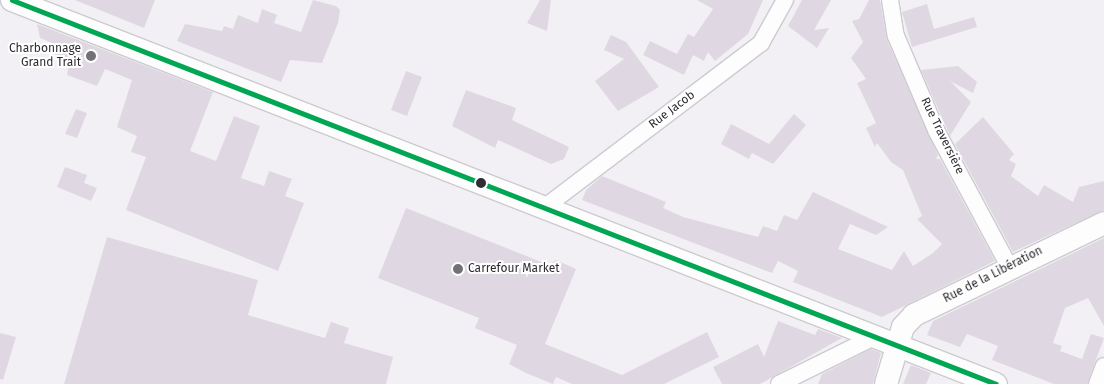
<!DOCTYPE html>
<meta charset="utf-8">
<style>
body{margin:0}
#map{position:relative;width:1104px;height:384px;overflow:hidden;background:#f2f0f5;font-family:"Fira Sans",sans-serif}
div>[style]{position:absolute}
.building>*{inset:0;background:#dfd8e2}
.roads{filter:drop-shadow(1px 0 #cccbcf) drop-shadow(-1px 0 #cccbcf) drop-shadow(0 1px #cccbcf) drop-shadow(0 -1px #cccbcf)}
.street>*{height:16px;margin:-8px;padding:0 8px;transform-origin:8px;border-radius:8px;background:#fdfdfe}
.secondary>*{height:22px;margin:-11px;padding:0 11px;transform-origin:11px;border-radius:11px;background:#fdfdfe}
.bus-1>*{height:5px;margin:-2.5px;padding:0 2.5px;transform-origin:2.5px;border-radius:2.5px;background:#00a651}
.dots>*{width:14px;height:14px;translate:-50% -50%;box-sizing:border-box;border:2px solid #fff;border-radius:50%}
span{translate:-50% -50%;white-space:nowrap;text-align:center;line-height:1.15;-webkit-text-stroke:4px #fff;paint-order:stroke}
.poi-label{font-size:12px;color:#2f2d32}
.right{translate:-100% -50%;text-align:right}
.left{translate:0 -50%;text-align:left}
.street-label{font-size:12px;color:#2f2d32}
</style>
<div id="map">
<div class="building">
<i style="clip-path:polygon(75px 0,155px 0,144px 28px)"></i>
<i style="clip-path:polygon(313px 0,336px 6px,340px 10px,338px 23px,322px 63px,290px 60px,281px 82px,177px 41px,185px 24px,222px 31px,224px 26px,233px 29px,238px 15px,258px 23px,262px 9px,277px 15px,274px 23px,301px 32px)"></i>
<i style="clip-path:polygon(540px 0,551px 0,547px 31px,527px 23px)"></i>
<i style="clip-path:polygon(697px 0,763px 0,748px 34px,715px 61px,708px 52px,704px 61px,693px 55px,684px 75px,643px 55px,650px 41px,677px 54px,688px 34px,694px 37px,713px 9px)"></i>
<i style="clip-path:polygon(802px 0,831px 0,814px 30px,829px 28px,817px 48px,788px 26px)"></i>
<i style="clip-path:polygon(869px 0,880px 0,887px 40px,938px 155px,936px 159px,940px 159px,995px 261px,882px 317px,793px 282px,798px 271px,778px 261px,772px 273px,582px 200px,586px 190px,602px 176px,666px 202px,663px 208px,683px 217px,758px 237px,763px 226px,777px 231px,784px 215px,797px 220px,813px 192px,888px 227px,876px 235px,850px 224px,838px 249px,892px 270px,904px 251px,913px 266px,933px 253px,942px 244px,917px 219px,922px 216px,903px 170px,891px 162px,877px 143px,875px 147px,866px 128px,876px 123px,857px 83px,866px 79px,851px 58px,863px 42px,852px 21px,859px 19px)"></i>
<i style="clip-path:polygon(927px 4px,934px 29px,974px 17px,977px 27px,912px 47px,902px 12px)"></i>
<i style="clip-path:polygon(37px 24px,213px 92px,190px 151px,216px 161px,234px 116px,260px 126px,241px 178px,264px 186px,269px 171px,292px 179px,285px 196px,304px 203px,278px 271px,126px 210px,146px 157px,131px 152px,137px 136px,117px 127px,132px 80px,105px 69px,97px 86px,67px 75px,70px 60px,49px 52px,52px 43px,40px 38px)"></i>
<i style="clip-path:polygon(611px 35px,626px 42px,659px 87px,618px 111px,595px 81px,624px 59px,604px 50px)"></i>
<i style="clip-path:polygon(958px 66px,977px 82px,973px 93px,950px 81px,971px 102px,950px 136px,921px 70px)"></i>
<i style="clip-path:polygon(406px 71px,422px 77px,407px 116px,391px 110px)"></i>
<i style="clip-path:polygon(466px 90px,516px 108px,512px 120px,569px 147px,564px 159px,551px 164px,498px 140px,495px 148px,452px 126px)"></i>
<i style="clip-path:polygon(76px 109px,87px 113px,77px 138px,65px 134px)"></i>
<i style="clip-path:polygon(794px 114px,806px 125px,773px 164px,752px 153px,749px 159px,721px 144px,731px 124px,769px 144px)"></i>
<i style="clip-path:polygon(983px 117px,1014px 154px,1009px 160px,1016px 164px,1011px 176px,1038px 196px,1044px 185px,1073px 202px,1079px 187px,1104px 181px,1104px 210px,1013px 252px,955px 144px)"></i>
<i style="clip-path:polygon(65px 167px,87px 175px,84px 183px,97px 188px,91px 201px,57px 187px)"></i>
<i style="clip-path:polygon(406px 208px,549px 265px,556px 260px,576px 269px,545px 344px,622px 375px,707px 332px,719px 357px,664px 384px,572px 384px,556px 377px,553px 384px,526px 373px,509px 364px,517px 345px,475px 328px,479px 318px,378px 278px)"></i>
<i style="clip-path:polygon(107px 237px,258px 280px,248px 315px,325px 338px,331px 322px,349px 328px,344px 343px,393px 357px,386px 384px,64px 384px)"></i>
<i style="clip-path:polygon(1104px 238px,1104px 326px,1088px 298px,1065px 308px,1053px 343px,1062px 346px,1060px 351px,1082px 359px,1091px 334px,1104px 338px,1087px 384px,1054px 384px,992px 360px,998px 346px,967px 334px,960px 347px,927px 335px,933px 321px)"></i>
<i style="clip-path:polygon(778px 321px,815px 335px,818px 329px,842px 338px,760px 384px,722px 384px,713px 367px,758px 344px,764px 357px)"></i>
<i style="clip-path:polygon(0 333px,16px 337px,3px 380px,0 379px)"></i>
<i style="clip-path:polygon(871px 349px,881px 353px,873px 384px,818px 384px,822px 374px)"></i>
<i style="clip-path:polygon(911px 365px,931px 373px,926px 384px,903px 384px)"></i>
</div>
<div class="roads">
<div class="street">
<i style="left:890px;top:0;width:36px;rotate:81deg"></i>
<i style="left:896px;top:36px;width:104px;rotate:66.9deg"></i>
<i style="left:937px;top:132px;width:152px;rotate:61.8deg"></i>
<i style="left:545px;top:207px;width:271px;rotate:-37.2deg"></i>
<i style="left:761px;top:43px;width:49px;rotate:-60.8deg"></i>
<i style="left:779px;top:384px;width:108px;rotate:-26.3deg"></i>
<i style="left:1097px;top:384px;width:19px;rotate:-69deg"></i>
</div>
<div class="secondary">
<i style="left:12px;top:0;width:1056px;rotate:21.32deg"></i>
<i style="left:886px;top:384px;width:59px;rotate:-73.4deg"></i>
<i style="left:903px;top:327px;width:16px;rotate:-47deg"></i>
<i style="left:914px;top:315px;width:211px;rotate:-25.8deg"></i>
</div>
</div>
<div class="bus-1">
<i style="left:12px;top:0;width:1056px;rotate:21.32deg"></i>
</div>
<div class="dots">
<i style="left:91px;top:56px;background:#737176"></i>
<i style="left:481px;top:183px;background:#2f2d32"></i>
<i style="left:458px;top:269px;background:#737176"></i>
</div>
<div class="poi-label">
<span class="right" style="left:81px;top:56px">Charbonnage<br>Grand Trait</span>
<span class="left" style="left:468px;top:269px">Carrefour Market</span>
</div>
<div class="street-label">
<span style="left:672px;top:110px;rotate:-37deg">Rue Jacob</span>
<span style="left:942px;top:136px;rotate:64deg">Rue Traversière</span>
<span style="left:993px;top:275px;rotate:-27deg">Rue de la Libération</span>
</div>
</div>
